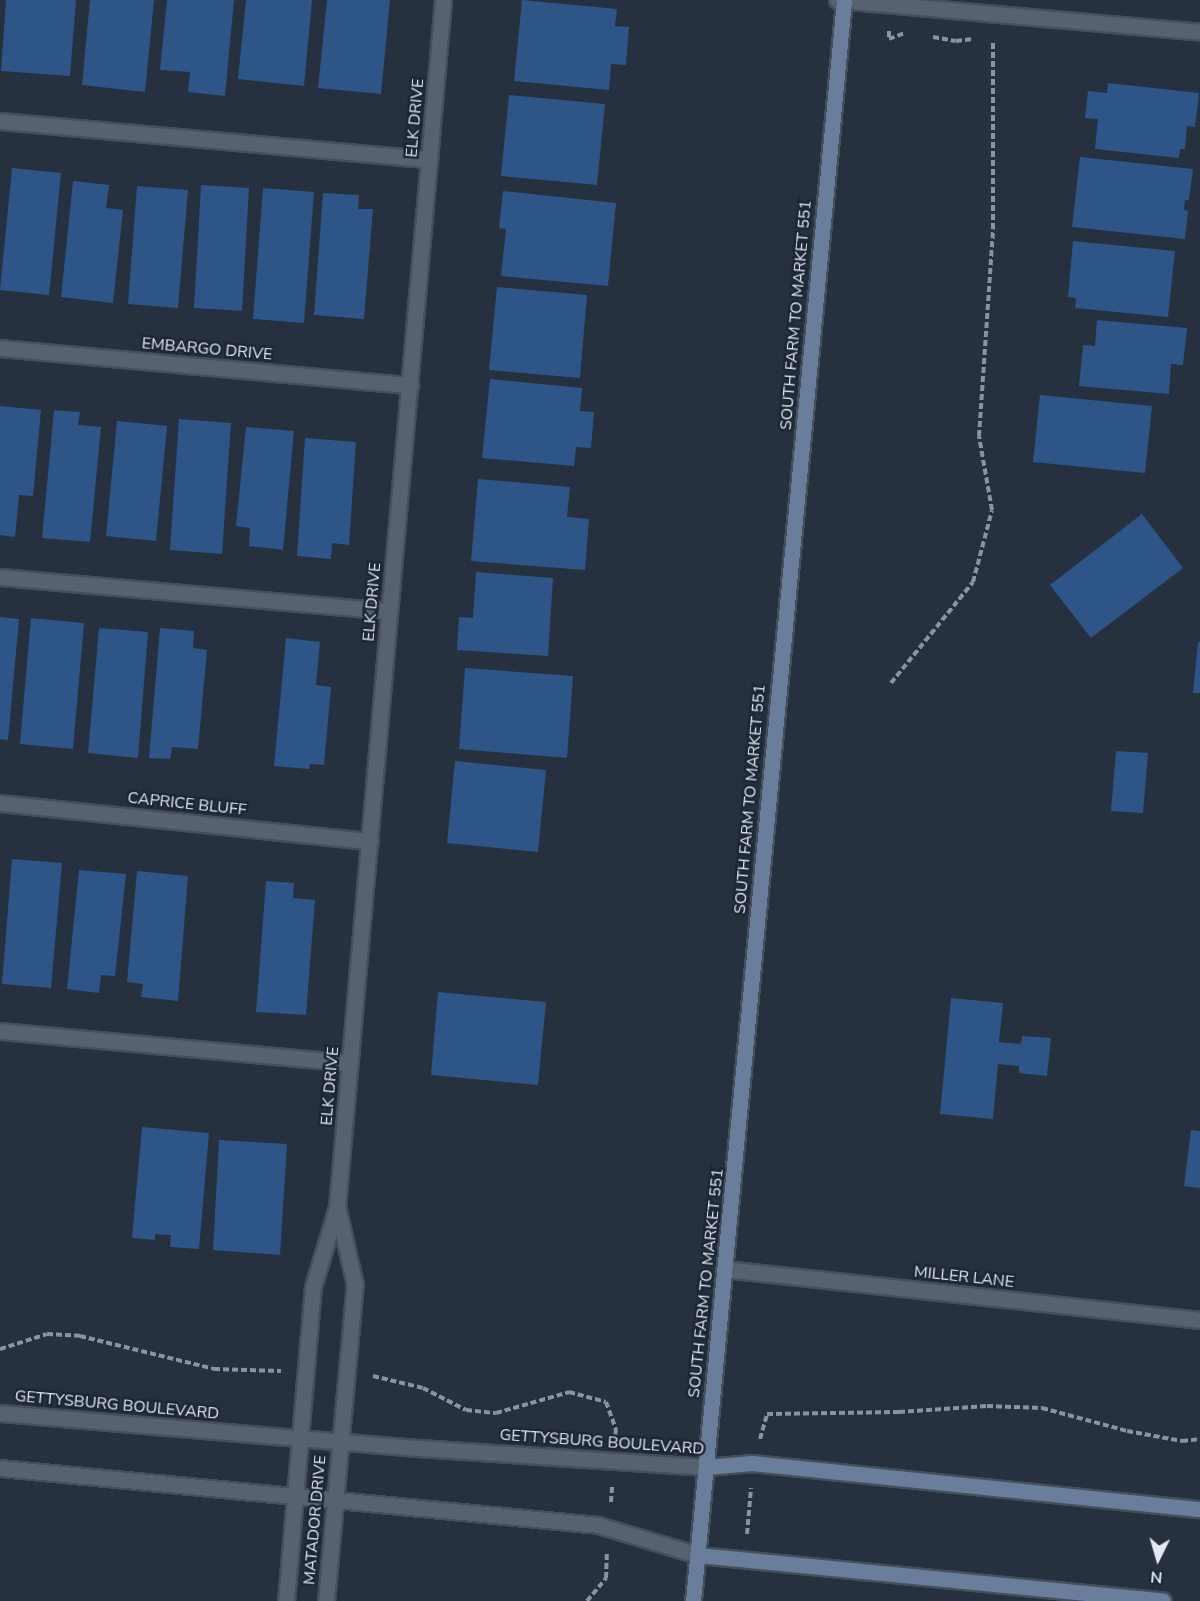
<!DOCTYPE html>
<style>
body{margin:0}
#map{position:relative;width:1200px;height:1601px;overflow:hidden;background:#26303e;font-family:"Nunito Sans",sans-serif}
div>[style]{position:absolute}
.building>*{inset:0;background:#2e5587}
.path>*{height:4px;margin-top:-2px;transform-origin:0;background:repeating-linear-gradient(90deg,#8b939e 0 6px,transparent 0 9px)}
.roads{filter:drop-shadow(2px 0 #454e5a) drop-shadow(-2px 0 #454e5a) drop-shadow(0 2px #454e5a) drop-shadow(0 -2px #454e5a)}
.lane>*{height:15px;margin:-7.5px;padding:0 7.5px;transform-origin:7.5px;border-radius:7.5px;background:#566271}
.street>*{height:15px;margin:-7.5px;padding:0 7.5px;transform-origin:7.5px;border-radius:7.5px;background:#566271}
.secondary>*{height:15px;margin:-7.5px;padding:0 7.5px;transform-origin:7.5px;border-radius:7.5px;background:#687e9a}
span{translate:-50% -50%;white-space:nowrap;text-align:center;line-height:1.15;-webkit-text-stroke:5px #1c2634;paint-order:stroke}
.street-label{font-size:16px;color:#e2e9f2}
.north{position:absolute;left:1128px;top:1529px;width:60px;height:60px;-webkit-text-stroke:4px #1c2634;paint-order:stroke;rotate:185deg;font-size:16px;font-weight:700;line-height:24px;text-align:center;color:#e2e9f2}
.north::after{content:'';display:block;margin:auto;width:21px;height:27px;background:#e2e9f2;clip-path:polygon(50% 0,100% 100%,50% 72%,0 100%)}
</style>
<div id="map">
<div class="building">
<i style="clip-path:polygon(6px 0,76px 0,70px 76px,1px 71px)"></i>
<i style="clip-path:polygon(90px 0,154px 0,145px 92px,82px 85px)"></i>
<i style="clip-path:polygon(167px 0,234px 0,225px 96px,188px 92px,190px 72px,160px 70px)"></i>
<i style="clip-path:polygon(246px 0,312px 0,304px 86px,238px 79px)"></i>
<i style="clip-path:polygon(327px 0,390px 0,381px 94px,318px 88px)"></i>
<i style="clip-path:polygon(522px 0,617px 9px,615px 26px,629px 27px,626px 65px,611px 64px,609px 90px,514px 81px)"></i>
<i style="clip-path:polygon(1108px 83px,1199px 93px,1195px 127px,1187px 126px,1185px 149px,1180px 149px,1179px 158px,1095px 149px,1098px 119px,1085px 118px,1088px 91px,1107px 93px)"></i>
<i style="clip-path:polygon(509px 95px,605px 104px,597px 185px,501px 176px)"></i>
<i style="clip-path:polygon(1080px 157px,1193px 169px,1189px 200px,1185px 200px,1184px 210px,1188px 211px,1185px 239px,1072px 227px)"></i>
<i style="clip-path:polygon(12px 168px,61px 173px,49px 295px,0 290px)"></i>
<i style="clip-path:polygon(73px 181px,109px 185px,106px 208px,123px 210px,113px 303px,61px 297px)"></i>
<i style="clip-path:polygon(201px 185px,249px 188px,242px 311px,194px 308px)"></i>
<i style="clip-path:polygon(137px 186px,188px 190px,178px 308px,128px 304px)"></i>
<i style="clip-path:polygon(263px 188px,314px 192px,304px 323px,253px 319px)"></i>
<i style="clip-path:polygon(503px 191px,616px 203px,608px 286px,501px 276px,506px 229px,499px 228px)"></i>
<i style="clip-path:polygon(323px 193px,359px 195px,358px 209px,373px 209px,364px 319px,314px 315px)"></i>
<i style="clip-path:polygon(1073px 241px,1175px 251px,1168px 317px,1075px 308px,1076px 298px,1068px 297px)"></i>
<i style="clip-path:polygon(497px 287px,587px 295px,580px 378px,489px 370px)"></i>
<i style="clip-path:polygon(1097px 320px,1187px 328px,1183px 365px,1171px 364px,1169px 394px,1079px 386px,1083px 345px,1095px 346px)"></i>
<i style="clip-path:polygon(490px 379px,582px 388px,580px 411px,594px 412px,591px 448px,576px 447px,574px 466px,482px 458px)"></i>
<i style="clip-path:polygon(1040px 395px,1152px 406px,1145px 473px,1033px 462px)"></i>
<i style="clip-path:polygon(0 406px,41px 410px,33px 496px,19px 495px,15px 537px,0 535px)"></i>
<i style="clip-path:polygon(54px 410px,80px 412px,78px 425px,101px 427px,90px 542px,42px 538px)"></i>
<i style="clip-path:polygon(179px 419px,231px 423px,222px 554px,170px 550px)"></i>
<i style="clip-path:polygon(117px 421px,167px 426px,156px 541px,106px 536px)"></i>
<i style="clip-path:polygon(246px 427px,294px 431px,283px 550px,249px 546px,250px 528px,236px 526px)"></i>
<i style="clip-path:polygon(305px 438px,356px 442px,349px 545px,332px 543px,331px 559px,297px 556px)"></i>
<i style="clip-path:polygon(478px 479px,570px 487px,567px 517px,589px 519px,585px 570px,471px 561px)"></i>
<i style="clip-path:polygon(1142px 514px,1183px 568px,1091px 638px,1050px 585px)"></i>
<i style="clip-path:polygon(476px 572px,553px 578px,548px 656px,457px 650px,459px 617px,473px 618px)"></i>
<i style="clip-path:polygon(0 617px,19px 619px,8px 740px,0 739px)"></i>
<i style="clip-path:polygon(31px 618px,84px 623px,73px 749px,20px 744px)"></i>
<i style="clip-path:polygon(99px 628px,148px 632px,138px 758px,88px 753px)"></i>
<i style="clip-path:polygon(160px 628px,194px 631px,193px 648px,207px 650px,198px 749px,172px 747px,170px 759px,149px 758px)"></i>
<i style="clip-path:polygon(286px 638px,320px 642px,316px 685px,331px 687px,324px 765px,310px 764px,309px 769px,274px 766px)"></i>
<i style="clip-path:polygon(1198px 642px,1200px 642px,1200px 693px,1193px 693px)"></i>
<i style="clip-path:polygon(465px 668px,573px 676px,567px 758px,459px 749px)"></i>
<i style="clip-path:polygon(1116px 751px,1148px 753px,1143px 813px,1111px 811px)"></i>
<i style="clip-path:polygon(455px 761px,546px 770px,538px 852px,447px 843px)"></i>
<i style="clip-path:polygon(12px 859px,62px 863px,51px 988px,2px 984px)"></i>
<i style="clip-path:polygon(79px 870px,126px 874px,115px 976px,101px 975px,99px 993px,67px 989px)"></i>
<i style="clip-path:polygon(137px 871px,188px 876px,178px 1001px,141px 997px,143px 984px,127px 982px)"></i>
<i style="clip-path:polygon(266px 881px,294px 883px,293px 898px,315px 900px,306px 1015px,256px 1012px)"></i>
<i style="clip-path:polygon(438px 992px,546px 1002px,538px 1085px,431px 1075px)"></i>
<i style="clip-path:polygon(951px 998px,1003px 1003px,999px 1042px,1021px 1044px,1022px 1036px,1051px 1038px,1047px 1076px,1019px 1073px,1019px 1066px,998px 1064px,993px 1119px,940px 1114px)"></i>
<i style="clip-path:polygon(142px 1127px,209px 1133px,199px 1249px,170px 1247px,171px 1235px,155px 1234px,155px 1240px,132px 1238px)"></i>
<i style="clip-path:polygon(1191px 1130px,1200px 1131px,1200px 1188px,1184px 1186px)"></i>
<i style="clip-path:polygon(219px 1140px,287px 1144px,280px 1255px,213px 1250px)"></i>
</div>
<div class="path">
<i style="left:889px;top:31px;width:8px;rotate:90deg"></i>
<i style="left:889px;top:39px;width:17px;rotate:-21deg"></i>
<i style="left:933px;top:37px;width:23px;rotate:10deg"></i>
<i style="left:956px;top:41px;width:17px;rotate:-7deg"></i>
<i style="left:891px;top:683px;width:130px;rotate:-50.9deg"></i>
<i style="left:973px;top:582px;width:74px;rotate:-75.2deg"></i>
<i style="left:992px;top:510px;width:75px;rotate:-100deg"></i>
<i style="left:979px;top:436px;width:207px;rotate:-86.1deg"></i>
<i style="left:993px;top:229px;width:189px;rotate:-90deg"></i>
<i style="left:0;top:1349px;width:49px;rotate:-17.7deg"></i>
<i style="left:47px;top:1334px;width:33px;rotate:3deg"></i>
<i style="left:80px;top:1336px;width:138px;rotate:13.8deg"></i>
<i style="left:214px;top:1369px;width:67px;rotate:1.7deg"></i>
<i style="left:373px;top:1376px;width:51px;rotate:13.5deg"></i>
<i style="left:423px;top:1388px;width:48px;rotate:27.1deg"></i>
<i style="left:466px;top:1410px;width:30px;rotate:6deg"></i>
<i style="left:496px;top:1413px;width:76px;rotate:-16deg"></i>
<i style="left:569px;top:1392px;width:38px;rotate:15deg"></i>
<i style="left:606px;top:1402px;width:29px;rotate:70deg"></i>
<i style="left:616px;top:1429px;width:7px;rotate:98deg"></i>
<i style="left:760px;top:1439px;width:26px;rotate:-74deg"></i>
<i style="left:767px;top:1414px;width:132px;rotate:-0.9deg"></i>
<i style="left:899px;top:1412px;width:88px;rotate:-3.9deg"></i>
<i style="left:987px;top:1406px;width:55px;rotate:2.1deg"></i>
<i style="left:1042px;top:1408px;width:88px;rotate:15.1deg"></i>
<i style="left:1127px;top:1431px;width:56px;rotate:10.3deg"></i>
<i style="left:1182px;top:1441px;width:18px;rotate:-6deg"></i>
<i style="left:611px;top:1502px;width:16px;rotate:-86deg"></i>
<i style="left:747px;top:1534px;width:46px;rotate:-85deg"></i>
<i style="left:587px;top:1601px;width:30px;rotate:-50deg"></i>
<i style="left:606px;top:1578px;width:24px;rotate:-88deg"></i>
</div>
<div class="roads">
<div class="lane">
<i style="left:0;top:121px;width:431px;rotate:5.1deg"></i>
<i style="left:0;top:577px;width:390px;rotate:5deg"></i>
<i style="left:0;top:1031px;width:351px;rotate:5.2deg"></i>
</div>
<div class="street">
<i style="left:837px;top:0;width:364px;rotate:5deg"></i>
<i style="left:0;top:348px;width:412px;rotate:5.2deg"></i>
<i style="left:0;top:803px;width:372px;rotate:5.9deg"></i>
<i style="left:724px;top:1269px;width:479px;rotate:6.1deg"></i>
<i style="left:0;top:1413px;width:420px;rotate:4.8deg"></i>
<i style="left:419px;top:1448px;width:288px;rotate:3.8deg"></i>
<i style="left:0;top:1468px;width:601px;rotate:5.44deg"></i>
<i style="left:598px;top:1525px;width:104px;rotate:16.7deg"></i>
<i style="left:286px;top:1601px;width:315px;rotate:-85.1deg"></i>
<i style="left:313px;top:1287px;width:84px;rotate:-73.3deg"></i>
<i style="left:337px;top:1207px;width:1212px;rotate:-84.98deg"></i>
<i style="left:326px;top:1601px;width:317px;rotate:-84.8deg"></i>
<i style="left:355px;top:1285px;width:77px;rotate:-102.8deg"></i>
</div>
<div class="secondary">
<i style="left:706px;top:1467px;width:46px;rotate:-5deg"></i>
<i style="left:752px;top:1463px;width:450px;rotate:5.9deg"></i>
<i style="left:698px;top:1555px;width:467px;rotate:5.6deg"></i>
<i style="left:693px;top:1601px;width:1608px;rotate:-84.61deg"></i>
</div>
</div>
<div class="street-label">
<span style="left:415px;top:118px;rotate:-85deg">ELK DRIVE</span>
<span style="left:796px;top:315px;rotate:-85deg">SOUTH FARM TO MARKET 551</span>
<span style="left:207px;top:349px;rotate:5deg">EMBARGO DRIVE</span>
<span style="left:372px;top:602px;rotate:-85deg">ELK DRIVE</span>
<span style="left:750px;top:799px;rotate:-85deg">SOUTH FARM TO MARKET 551</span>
<span style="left:187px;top:804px;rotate:6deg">CAPRICE BLUFF</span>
<span style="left:330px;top:1086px;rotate:-85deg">ELK DRIVE</span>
<span style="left:964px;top:1277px;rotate:6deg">MILLER LANE</span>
<span style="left:706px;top:1283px;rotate:-84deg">SOUTH FARM TO MARKET 551</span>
<span style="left:117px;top:1405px;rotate:5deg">GETTYSBURG BOULEVARD</span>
<span style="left:602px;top:1442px;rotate:4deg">GETTYSBURG BOULEVARD</span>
<span style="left:315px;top:1520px;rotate:-85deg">MATADOR DRIVE</span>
</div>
<div class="north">N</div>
</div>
